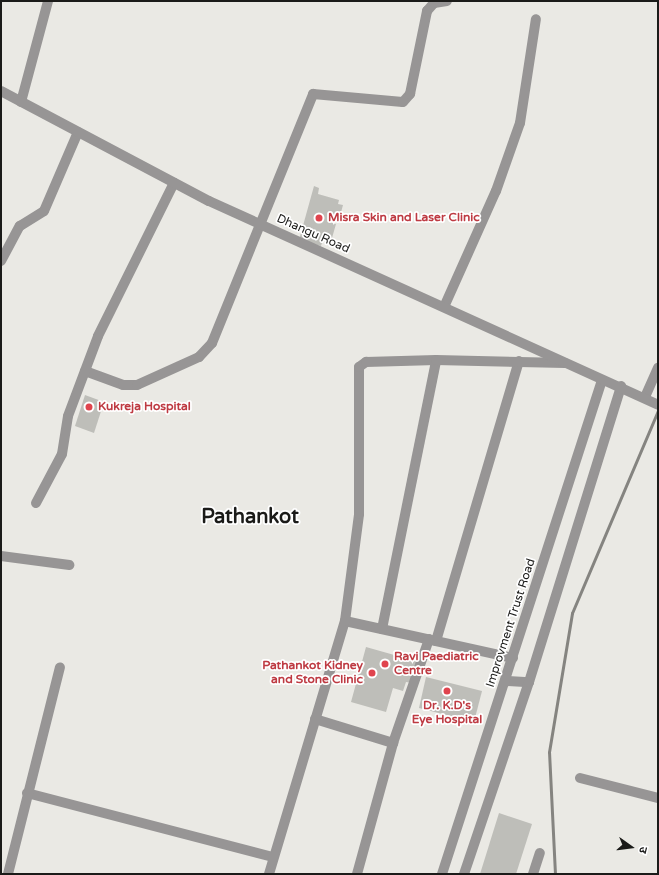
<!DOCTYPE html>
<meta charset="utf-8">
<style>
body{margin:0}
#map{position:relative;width:659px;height:875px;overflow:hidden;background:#eae9e4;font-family:"Varela Round","Noto Sans Devanagari",sans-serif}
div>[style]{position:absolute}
.building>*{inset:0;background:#bebeb9}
.minor>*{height:10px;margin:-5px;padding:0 5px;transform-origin:5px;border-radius:5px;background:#979595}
.tertiary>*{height:10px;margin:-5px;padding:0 5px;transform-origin:5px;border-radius:5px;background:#979595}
.rail>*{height:3px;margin:-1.5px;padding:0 1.5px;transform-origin:1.5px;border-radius:1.5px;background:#858480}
.dots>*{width:11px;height:11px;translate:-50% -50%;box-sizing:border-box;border:2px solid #fff;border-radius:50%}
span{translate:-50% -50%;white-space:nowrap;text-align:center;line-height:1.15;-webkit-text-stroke:3.5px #fff;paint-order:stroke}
.health-label{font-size:12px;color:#be3a42;font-weight:700}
.left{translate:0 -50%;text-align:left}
.right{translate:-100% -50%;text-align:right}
.street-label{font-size:12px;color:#1b1b19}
.town-label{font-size:20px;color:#1b1b19;font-weight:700}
.frame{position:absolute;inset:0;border:2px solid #1b1b19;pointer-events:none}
.north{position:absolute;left:611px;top:827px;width:40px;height:40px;-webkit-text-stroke:3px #fff;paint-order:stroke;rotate:104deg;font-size:11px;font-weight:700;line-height:16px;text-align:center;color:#1b1b19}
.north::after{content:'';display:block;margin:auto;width:14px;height:18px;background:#1b1b19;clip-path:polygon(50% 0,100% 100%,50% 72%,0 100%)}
</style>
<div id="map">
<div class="building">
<i style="clip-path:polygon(314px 186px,319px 188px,318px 194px,339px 200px,338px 204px,343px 205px,339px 220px,330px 218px,329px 222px,336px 224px,332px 238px,324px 236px,321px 246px,299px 240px)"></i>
<i style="clip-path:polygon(85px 395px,104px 402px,94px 433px,75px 426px)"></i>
<i style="clip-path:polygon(366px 647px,419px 662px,413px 683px,406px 682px,403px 691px,393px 688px,386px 712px,351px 702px)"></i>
<i style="clip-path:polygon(426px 677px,482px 691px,474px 722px,419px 708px)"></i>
<i style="clip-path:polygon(499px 813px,532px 824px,516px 874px,480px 874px)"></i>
</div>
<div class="minor">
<i style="left:21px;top:102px;width:105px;rotate:-75deg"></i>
<i style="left:1px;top:261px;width:40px;rotate:-62deg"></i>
<i style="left:20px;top:226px;width:28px;rotate:-32deg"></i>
<i style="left:44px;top:211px;width:86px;rotate:-66.7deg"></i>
<i style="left:444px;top:307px;width:127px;rotate:-65.9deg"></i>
<i style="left:496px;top:191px;width:72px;rotate:-70.6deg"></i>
<i style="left:520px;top:123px;width:105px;rotate:-81.3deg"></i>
<i style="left:85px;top:371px;width:40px;rotate:20.2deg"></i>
<i style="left:123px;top:385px;width:14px"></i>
<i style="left:137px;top:385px;width:68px;rotate:-24.3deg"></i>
<i style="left:199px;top:357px;width:19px;rotate:-47deg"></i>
<i style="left:212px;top:343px;width:269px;rotate:-67.9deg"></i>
<i style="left:313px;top:94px;width:90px;rotate:5.1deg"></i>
<i style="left:403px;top:102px;width:11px;rotate:-49deg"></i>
<i style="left:410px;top:94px;width:85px;rotate:-78.4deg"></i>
<i style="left:427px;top:11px;width:11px;rotate:-49deg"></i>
<i style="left:434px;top:3px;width:13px;rotate:-9deg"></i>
<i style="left:645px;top:397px;width:32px;rotate:-66deg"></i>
<i style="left:36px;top:503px;width:55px;rotate:-62deg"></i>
<i style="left:62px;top:454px;width:38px;rotate:-81deg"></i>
<i style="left:68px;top:416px;width:85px;rotate:-69.4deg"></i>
<i style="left:98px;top:336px;width:171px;rotate:-63.6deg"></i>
<i style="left:1px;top:556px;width:69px;rotate:7.5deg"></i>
<i style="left:345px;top:621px;width:172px;rotate:12.4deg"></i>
<i style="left:382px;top:629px;width:274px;rotate:-78.6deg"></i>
<i style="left:436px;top:641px;width:292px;rotate:-73.5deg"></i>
<i style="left:507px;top:681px;width:22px;rotate:3deg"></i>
<i style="left:315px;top:719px;width:82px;rotate:17.1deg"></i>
<i style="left:580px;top:778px;width:81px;rotate:14.4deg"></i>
<i style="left:27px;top:793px;width:253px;rotate:14.6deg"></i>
<i style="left:8px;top:874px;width:213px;rotate:-75.9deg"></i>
<i style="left:269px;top:874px;width:264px;rotate:-73.3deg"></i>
<i style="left:345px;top:621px;width:108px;rotate:-82.5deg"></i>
<i style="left:359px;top:514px;width:147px;rotate:-90deg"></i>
<i style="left:359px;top:367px;width:9px;rotate:-36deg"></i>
<i style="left:366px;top:362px;width:70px;rotate:-1.6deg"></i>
<i style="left:436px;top:360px;width:129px;rotate:1.3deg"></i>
<i style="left:357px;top:874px;width:136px;rotate:-74.6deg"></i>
<i style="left:393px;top:743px;width:110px;rotate:-70.9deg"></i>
<i style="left:442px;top:874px;width:519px;rotate:-72.05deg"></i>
<i style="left:464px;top:874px;width:203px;rotate:-71.3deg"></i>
<i style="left:529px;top:682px;width:310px;rotate:-72.7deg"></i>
<i style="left:533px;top:874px;width:22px;rotate:-72deg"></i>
</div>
<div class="tertiary">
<i style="left:1px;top:91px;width:235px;rotate:27.9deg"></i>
<i style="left:209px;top:201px;width:493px;rotate:24.4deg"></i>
</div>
<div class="rail">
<i style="left:555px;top:874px;width:122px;rotate:-92.8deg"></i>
<i style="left:549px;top:752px;width:141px;rotate:-80.6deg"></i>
<i style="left:572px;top:613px;width:220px;rotate:-67deg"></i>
</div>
<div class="dots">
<i style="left:319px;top:218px;background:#e0444e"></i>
<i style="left:89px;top:407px;background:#e0444e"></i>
<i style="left:385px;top:664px;background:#e0444e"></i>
<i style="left:372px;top:673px;background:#e0444e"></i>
<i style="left:447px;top:691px;background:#e0444e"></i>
</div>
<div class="health-label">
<span class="left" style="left:328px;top:218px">Misra Skin and Laser Clinic</span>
<span class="left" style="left:98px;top:407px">Kukreja Hospital</span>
<span class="left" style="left:394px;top:664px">Ravi Paediatric<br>Centre</span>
<span class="right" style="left:363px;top:673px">Pathankot Kidney<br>and Stone Clinic</span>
<span style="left:447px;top:713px">Dr. K.D's<br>Eye Hospital</span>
</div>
<div class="street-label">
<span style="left:313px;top:234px;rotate:24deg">Dhangu Road</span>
<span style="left:511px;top:623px;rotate:-72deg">Improvment Trust Road</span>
</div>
<div class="town-label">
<span style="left:250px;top:517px">Pathankot</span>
</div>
<div class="frame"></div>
<div class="north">उ</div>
</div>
